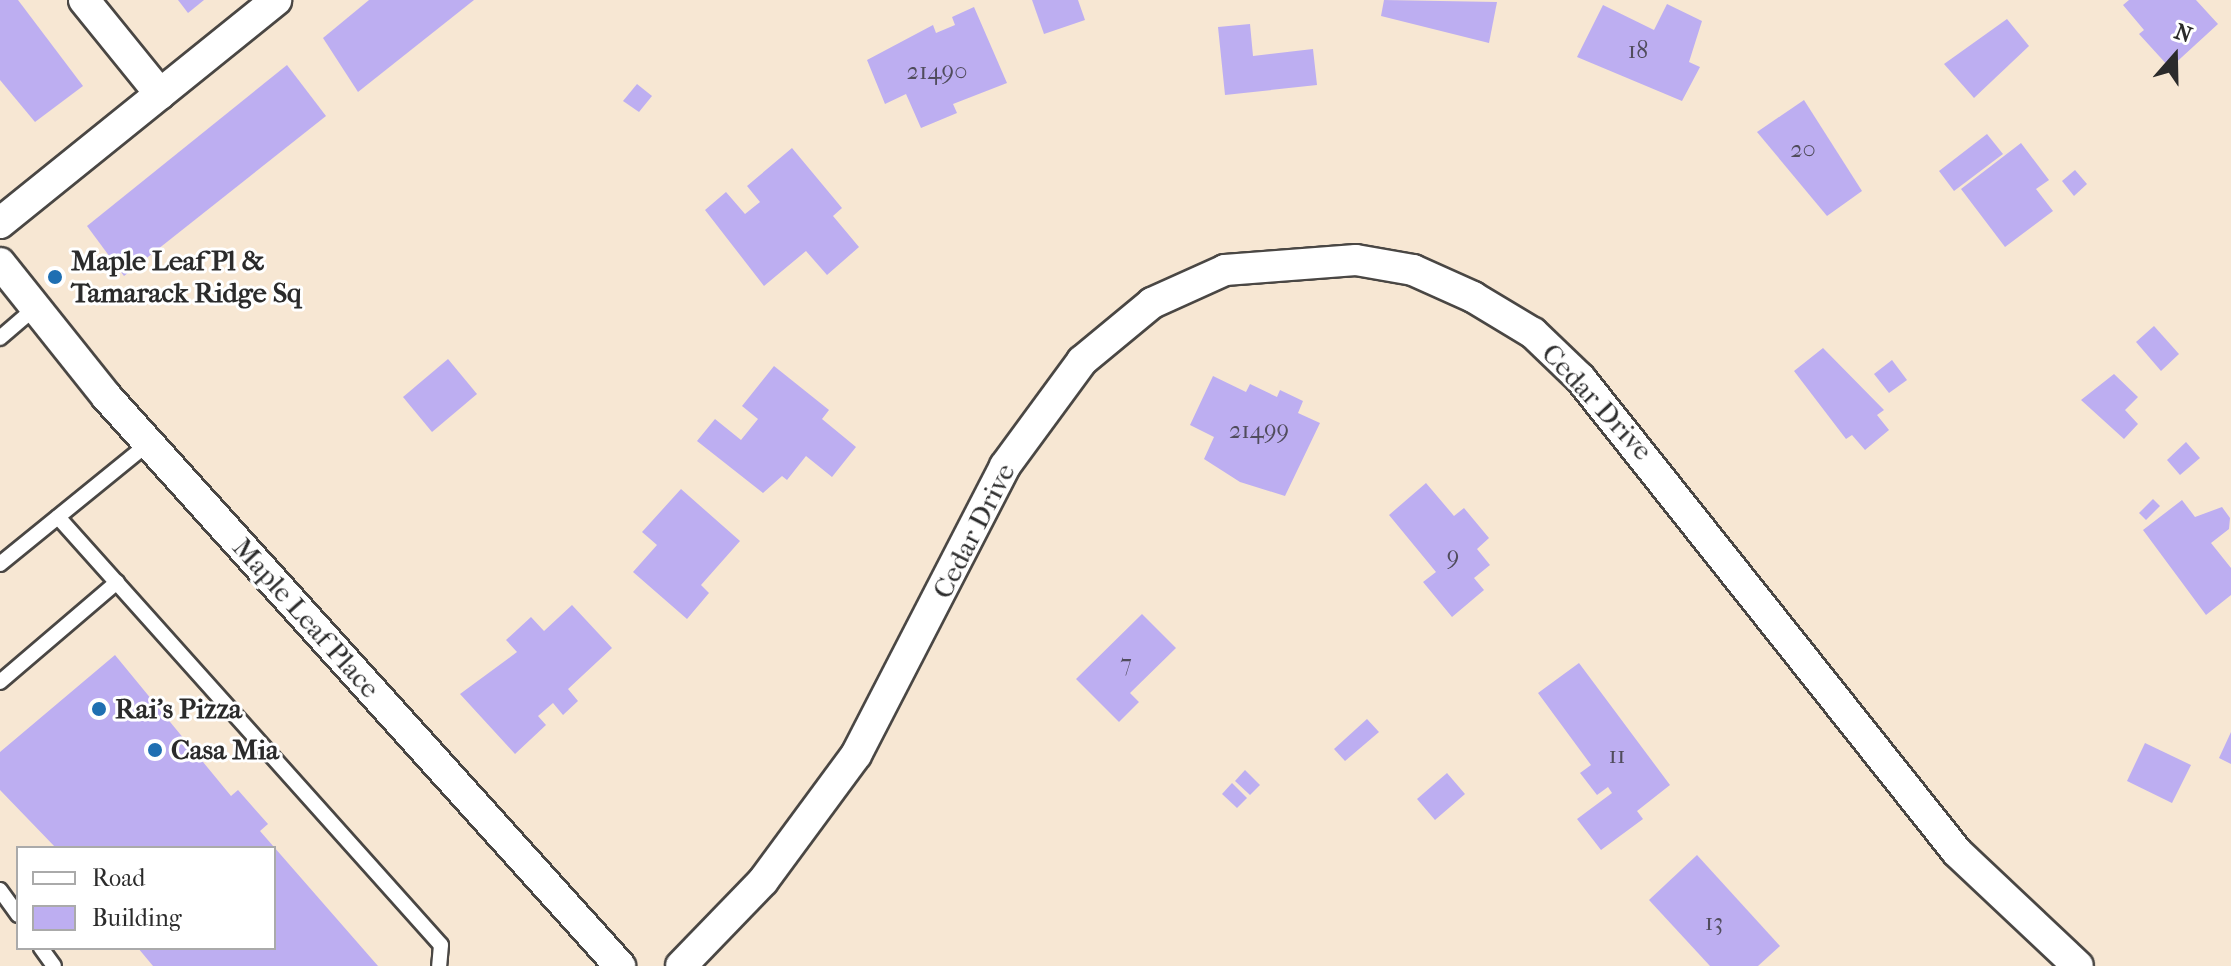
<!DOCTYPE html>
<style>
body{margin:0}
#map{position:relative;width:2231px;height:966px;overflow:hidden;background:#f7e7d3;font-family:"IM FELL French Canon",serif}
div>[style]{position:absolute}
.building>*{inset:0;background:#bdaef1}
.roads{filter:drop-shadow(2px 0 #4a4744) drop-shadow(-2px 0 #4a4744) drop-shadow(0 2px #4a4744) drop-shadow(0 -2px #4a4744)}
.service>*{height:14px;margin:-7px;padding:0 7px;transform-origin:7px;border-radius:7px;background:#fff}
.minor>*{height:30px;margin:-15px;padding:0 15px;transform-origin:15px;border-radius:15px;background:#fff}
.dots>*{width:22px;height:22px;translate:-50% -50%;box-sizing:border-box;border:4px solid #fff;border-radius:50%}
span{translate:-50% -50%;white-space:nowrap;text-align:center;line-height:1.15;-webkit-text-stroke:6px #fff;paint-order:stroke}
.number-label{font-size:24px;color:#504c5c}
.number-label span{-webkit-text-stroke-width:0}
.poi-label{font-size:28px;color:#2b2b2b;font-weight:700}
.left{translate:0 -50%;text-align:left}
.street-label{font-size:28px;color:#2b2b2b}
.legend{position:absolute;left:16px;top:846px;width:260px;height:104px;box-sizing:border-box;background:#fff;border:2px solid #aaa;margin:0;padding:10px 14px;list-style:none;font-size:24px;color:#2b2b2b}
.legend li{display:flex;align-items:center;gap:16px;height:40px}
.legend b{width:40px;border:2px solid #aaa}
.north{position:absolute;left:2135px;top:16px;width:80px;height:80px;-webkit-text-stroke:6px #fff;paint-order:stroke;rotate:20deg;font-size:22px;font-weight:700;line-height:32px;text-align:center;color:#2b2b2b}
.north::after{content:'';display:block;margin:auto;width:28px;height:36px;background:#2b2b2b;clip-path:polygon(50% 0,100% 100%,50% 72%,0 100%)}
</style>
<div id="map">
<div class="building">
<i style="clip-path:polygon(0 0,18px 0,83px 86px,35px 122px,0 80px)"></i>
<i style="clip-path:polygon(178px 0,204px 0,188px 13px)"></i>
<i style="clip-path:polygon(369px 0,474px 0,358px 92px,323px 38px)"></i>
<i style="clip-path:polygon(1032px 0,1078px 0,1085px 20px,1044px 34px)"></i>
<i style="clip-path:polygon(1384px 0,1497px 2px,1489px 43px,1381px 16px)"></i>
<i style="clip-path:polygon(2129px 0,2196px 0,2218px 24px,2170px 68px,2139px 34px,2144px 30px,2123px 5px)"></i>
<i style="clip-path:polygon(1667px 4px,1702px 21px,1689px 62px,1700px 67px,1682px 101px,1577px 57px,1603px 5px,1654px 30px)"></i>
<i style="clip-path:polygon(974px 7px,1007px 83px,953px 104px,957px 113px,921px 128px,906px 94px,885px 104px,867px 60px,933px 25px,936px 33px,955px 25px,952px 17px)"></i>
<i style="clip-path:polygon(2007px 19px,2029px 46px,1974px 98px,1944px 64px)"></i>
<i style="clip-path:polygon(1250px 24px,1253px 56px,1313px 49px,1317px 85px,1225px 95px,1218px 27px)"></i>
<i style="clip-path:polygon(287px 65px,326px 116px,124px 276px,87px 226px)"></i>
<i style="clip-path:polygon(637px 84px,652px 96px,639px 112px,623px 101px)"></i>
<i style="clip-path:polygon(1804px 100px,1862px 191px,1827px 216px,1757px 132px)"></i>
<i style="clip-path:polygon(1987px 134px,2003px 154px,1954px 191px,1939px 171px)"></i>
<i style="clip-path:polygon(2021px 143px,2049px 180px,2036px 189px,2053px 211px,2005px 247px,1961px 189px)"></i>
<i style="clip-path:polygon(792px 148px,842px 208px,833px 216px,859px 247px,827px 275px,806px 251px,764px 286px,705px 210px,726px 192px,745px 214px,760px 202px,747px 186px)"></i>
<i style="clip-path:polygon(2075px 170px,2087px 184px,2074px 196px,2062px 181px)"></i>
<i style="clip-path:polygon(2154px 326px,2179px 354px,2161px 371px,2136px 342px)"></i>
<i style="clip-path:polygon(1823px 348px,1884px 410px,1877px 415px,1889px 430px,1865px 450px,1852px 435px,1846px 439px,1794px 371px)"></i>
<i style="clip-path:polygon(448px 359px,477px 394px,432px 432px,403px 397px)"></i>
<i style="clip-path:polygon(1892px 360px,1907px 380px,1889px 393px,1874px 374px)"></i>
<i style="clip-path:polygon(774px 366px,829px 410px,822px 419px,856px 447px,832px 477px,806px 456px,787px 480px,782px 476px,763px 493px,697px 441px,715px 419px,741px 440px,758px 419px,742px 406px)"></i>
<i style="clip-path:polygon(2114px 374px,2138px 397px,2125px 410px,2138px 424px,2124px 439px,2081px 400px)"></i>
<i style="clip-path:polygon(1213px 376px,1246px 392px,1250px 384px,1277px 397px,1280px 390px,1303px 401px,1298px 413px,1320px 423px,1285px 496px,1240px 482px,1204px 459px,1214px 437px,1190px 425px)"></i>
<i style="clip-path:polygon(2186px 442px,2200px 458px,2180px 475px,2167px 460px)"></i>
<i style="clip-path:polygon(1426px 483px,1454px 516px,1464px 508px,1489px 538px,1477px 549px,1490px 565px,1474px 578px,1484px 590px,1452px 617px,1423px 582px,1436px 572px,1389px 515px)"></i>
<i style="clip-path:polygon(681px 489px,740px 541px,701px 585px,709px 593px,687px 619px,633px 572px,657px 545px,642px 532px)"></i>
<i style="clip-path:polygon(2153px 499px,2160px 506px,2146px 520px,2139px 513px)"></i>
<i style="clip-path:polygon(2182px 500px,2195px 517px,2222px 507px,2230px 518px,2229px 529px,2211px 543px,2231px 568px,2231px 595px,2206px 615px,2143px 530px)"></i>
<i style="clip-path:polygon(572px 605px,612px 648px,568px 689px,578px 701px,563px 715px,553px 703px,538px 716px,546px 725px,515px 754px,460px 694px,517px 652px,506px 640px,531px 617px,544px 631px)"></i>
<i style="clip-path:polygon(1142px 614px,1176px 648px,1130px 693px,1139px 702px,1119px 722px,1076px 679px)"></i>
<i style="clip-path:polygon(115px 655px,231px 796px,238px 790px,268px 824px,260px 831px,378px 966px,153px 966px,138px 948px,274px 948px,274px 848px,56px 848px,0 790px,0 752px)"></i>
<i style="clip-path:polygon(1579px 663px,1670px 785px,1637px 811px,1643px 819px,1601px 850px,1577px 819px,1612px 793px,1608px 787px,1597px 795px,1580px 773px,1591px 765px,1538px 693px)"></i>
<i style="clip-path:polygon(1367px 719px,1379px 732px,1345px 761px,1334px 749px)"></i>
<i style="clip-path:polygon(2231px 732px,2231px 764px,2219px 758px)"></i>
<i style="clip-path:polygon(2145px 743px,2191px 765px,2172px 803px,2127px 781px)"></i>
<i style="clip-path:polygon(1245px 770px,1260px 785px,1250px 795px,1235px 781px)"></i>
<i style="clip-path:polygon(1447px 773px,1465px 794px,1435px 820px,1417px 799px)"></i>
<i style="clip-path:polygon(1232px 783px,1247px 798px,1237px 808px,1222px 794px)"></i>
<i style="clip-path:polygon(1697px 855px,1780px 946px,1758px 966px,1710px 966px,1649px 900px)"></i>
</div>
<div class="roads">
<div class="service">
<i style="left:0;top:338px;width:48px;rotate:-40.7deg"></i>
<i style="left:58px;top:517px;width:574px;rotate:48.18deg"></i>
<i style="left:441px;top:945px;width:21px;rotate:95deg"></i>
<i style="left:0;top:564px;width:192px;rotate:-39.1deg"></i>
<i style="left:0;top:682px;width:154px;rotate:-40.5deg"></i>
<i style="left:0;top:890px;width:31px;rotate:54deg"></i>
<i style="left:41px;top:948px;width:22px;rotate:54deg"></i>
</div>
<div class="minor">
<i style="left:84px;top:0;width:121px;rotate:51deg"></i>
<i style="left:0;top:223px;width:355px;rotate:-38.9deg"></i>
<i style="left:0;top:263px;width:170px;rotate:51.4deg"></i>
<i style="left:106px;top:396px;width:768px;rotate:47.96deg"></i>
<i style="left:681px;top:966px;width:118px;rotate:-46deg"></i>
<i style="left:763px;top:881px;width:157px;rotate:-53.6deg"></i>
<i style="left:856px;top:755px;width:325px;rotate:-62.7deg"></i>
<i style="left:1005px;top:466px;width:130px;rotate:-53.7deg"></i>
<i style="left:1082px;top:361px;width:91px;rotate:-39.6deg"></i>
<i style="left:1152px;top:303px;width:80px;rotate:-24.3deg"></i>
<i style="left:1225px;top:270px;width:131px;rotate:-4.4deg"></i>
<i style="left:1356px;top:260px;width:58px;rotate:10deg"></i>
<i style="left:1413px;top:270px;width:66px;rotate:24.2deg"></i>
<i style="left:1473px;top:297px;width:70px;rotate:31deg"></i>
<i style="left:1533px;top:333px;width:65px;rotate:43.8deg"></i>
<i style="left:1580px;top:378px;width:606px;rotate:51.5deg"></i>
<i style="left:1957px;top:852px;width:166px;rotate:43.3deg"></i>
</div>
</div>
<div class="dots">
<i style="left:55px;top:277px;background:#1f6fb2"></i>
<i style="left:99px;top:709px;background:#1f6fb2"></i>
<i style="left:155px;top:750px;background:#1f6fb2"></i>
</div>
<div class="number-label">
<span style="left:1638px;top:51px">18</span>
<span style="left:937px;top:72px">21490</span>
<span style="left:1803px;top:150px">20</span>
<span style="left:1259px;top:431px">21499</span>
<span style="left:1453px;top:557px">9</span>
<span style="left:1126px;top:664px">7</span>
<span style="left:1617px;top:756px">11</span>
<span style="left:1714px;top:923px">13</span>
</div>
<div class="poi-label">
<span class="left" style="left:71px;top:277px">Maple Leaf Pl &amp;<br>Tamarack Ridge Sq</span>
<span class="left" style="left:115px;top:709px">Rai's Pizza</span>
<span class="left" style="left:171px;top:750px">Casa Mia</span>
</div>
<div class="street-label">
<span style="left:1597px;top:402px;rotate:47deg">Cedar Drive</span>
<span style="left:974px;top:531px;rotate:-63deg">Cedar Drive</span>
<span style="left:306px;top:618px;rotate:48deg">Maple Leaf Place</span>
</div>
<ul class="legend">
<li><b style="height:10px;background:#fff"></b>Road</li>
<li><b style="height:22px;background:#bdaef1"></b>Building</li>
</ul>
<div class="north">N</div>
</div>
